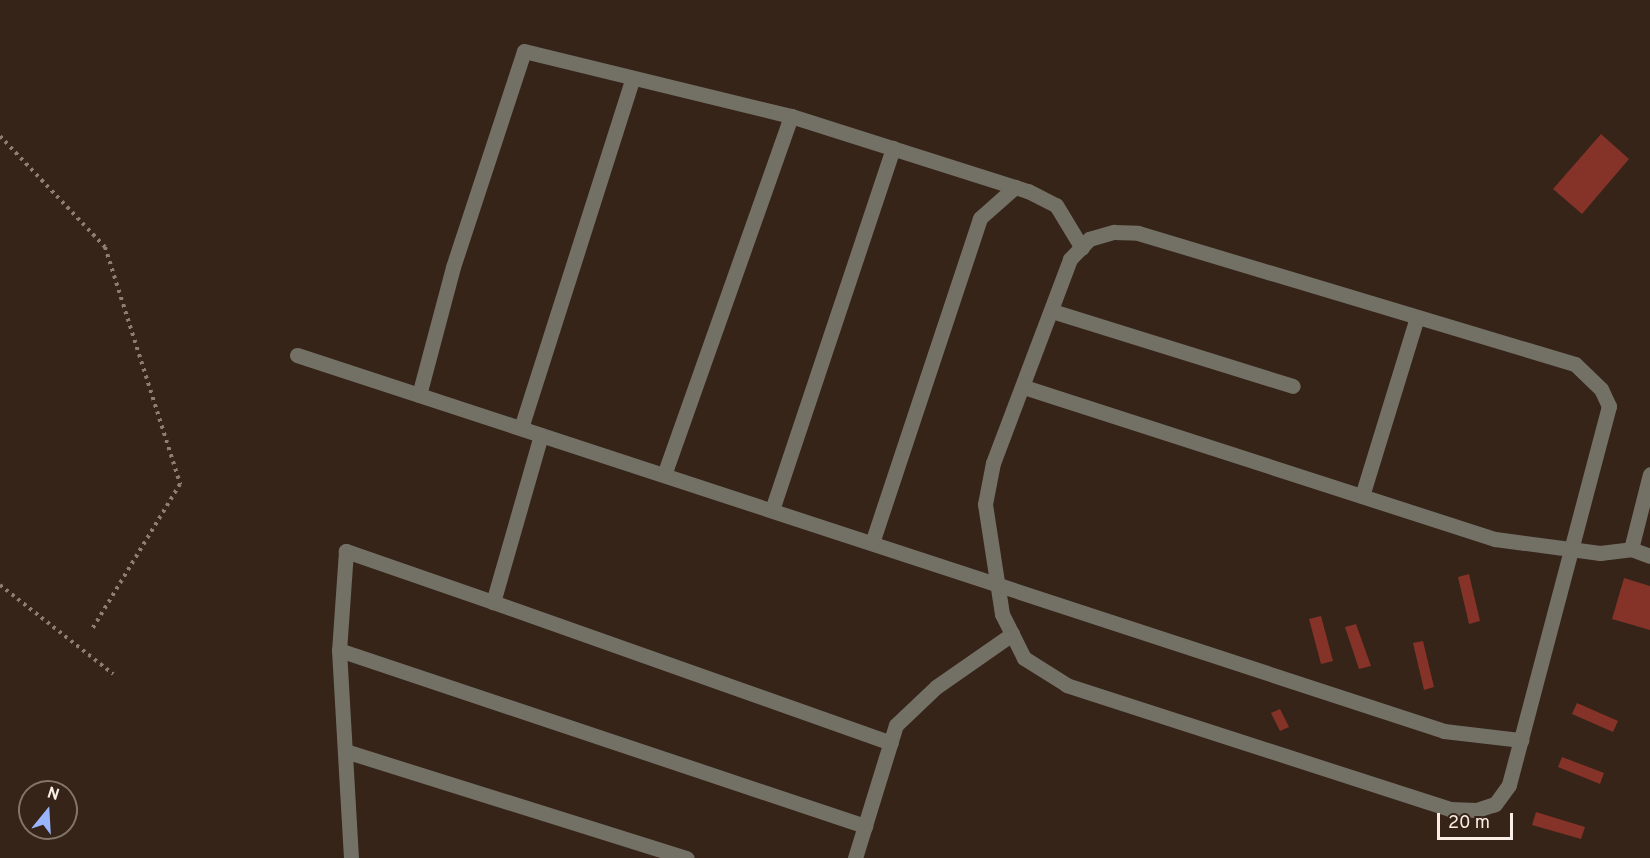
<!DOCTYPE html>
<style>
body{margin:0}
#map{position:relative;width:1650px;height:858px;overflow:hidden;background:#352417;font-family:Overpass,sans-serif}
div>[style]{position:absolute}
.building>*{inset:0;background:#853229}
.path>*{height:4px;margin-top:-2px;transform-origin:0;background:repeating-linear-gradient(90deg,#8d7e74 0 3px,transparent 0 7.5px)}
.minor>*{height:15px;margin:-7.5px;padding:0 7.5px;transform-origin:7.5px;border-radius:7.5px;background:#737066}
span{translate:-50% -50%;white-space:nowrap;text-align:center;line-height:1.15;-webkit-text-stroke:5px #352417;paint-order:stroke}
.north{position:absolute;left:18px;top:780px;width:60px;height:60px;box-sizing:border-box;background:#352417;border:2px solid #84756a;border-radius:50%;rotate:18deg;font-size:16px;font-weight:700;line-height:24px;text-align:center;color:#faeee6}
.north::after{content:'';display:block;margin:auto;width:21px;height:27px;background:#99b5fd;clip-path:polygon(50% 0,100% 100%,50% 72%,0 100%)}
.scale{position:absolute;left:1437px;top:813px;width:76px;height:27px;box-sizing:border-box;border:3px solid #faeee6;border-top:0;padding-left:8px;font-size:18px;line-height:21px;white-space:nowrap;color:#faeee6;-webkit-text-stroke:4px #352417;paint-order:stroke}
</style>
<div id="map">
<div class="building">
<i style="clip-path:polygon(1601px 134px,1629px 159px,1582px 214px,1553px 189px)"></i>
<i style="clip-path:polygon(1469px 574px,1480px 621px,1469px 624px,1458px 577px)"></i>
<i style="clip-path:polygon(1624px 578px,1650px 586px,1650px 630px,1612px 619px)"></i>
<i style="clip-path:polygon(1321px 616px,1333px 661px,1321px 664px,1309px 619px)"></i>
<i style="clip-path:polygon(1356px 624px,1371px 666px,1359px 669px,1345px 627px)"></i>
<i style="clip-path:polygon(1423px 641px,1434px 687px,1424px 690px,1413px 643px)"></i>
<i style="clip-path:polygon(1577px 703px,1618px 721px,1613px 732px,1572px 714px)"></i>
<i style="clip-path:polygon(1280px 709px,1289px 727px,1280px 731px,1271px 713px)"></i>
<i style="clip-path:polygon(1562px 757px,1604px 773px,1600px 784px,1558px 767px)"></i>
<i style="clip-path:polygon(1536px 812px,1585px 827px,1581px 839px,1532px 825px)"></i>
</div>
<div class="path">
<i style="left:0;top:136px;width:153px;rotate:46.6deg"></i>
<i style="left:105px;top:247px;width:249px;rotate:72.4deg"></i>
<i style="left:180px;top:484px;width:172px;rotate:121.2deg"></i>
<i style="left:0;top:585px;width:144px;rotate:38.2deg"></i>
</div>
<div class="minor">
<i style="left:1114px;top:232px;width:24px;rotate:2deg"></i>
<i style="left:1138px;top:233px;width:456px;rotate:16.7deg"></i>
<i style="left:1575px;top:364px;width:36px;rotate:44deg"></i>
<i style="left:1601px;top:389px;width:19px;rotate:65deg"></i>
<i style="left:1609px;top:406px;width:392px;rotate:104.8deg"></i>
<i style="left:1509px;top:785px;width:24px;rotate:126deg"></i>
<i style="left:1495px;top:804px;width:20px;rotate:162deg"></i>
<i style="left:1476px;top:810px;width:26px;rotate:-178deg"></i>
<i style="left:1450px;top:809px;width:403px;rotate:-162.1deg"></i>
<i style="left:1067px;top:685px;width:51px;rotate:-147.9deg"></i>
<i style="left:1024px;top:658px;width:49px;rotate:-116.6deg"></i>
<i style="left:1002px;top:614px;width:111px;rotate:-98.8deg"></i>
<i style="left:985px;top:504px;width:42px;rotate:-79deg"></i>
<i style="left:993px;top:463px;width:218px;rotate:-69.3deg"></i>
<i style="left:1070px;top:259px;width:28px;rotate:-46deg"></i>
<i style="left:1089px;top:239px;width:26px;rotate:-16deg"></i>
<i style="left:1052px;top:311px;width:252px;rotate:17.3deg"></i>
<i style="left:297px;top:355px;width:1207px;rotate:18.15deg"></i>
<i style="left:1444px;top:731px;width:78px;rotate:6.7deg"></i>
<i style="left:1024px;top:387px;width:495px;rotate:17.9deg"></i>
<i style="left:1495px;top:539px;width:106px;rotate:7.6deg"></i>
<i style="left:1600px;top:553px;width:31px;rotate:-7deg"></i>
<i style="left:1631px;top:549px;width:77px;rotate:-75.8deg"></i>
<i style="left:419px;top:395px;width:132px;rotate:-75.1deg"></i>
<i style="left:453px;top:267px;width:227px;rotate:-71.8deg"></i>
<i style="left:524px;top:51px;width:275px;rotate:13.7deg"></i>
<i style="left:521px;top:428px;width:365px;rotate:-72.3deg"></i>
<i style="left:541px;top:435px;width:174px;rotate:106deg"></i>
<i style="left:493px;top:602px;width:422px;rotate:19.5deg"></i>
<i style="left:664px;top:475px;width:381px;rotate:-70.5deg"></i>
<i style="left:791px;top:116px;width:249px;rotate:17.6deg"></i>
<i style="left:1028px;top:191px;width:31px;rotate:27deg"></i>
<i style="left:1056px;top:205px;width:50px;rotate:58.8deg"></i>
<i style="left:1362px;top:496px;width:187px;rotate:-72.9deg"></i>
<i style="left:772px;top:510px;width:382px;rotate:-71.5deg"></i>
<i style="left:872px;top:543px;width:342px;rotate:-71.6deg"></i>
<i style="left:980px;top:218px;width:47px;rotate:-41.5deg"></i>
<i style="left:1631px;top:549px;width:20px;rotate:20deg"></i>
<i style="left:493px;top:602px;width:156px;rotate:-160.9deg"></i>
<i style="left:346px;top:551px;width:99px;rotate:94deg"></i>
<i style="left:339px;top:650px;width:555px;rotate:18.5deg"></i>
<i style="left:339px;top:650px;width:208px;rotate:86.7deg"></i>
<i style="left:345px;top:751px;width:358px;rotate:17.4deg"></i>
<i style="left:855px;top:858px;width:139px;rotate:-72.9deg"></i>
<i style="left:896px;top:725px;width:55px;rotate:-43.5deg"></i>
<i style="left:936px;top:687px;width:93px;rotate:-34.9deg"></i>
</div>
<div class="north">N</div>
<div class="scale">20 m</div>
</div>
